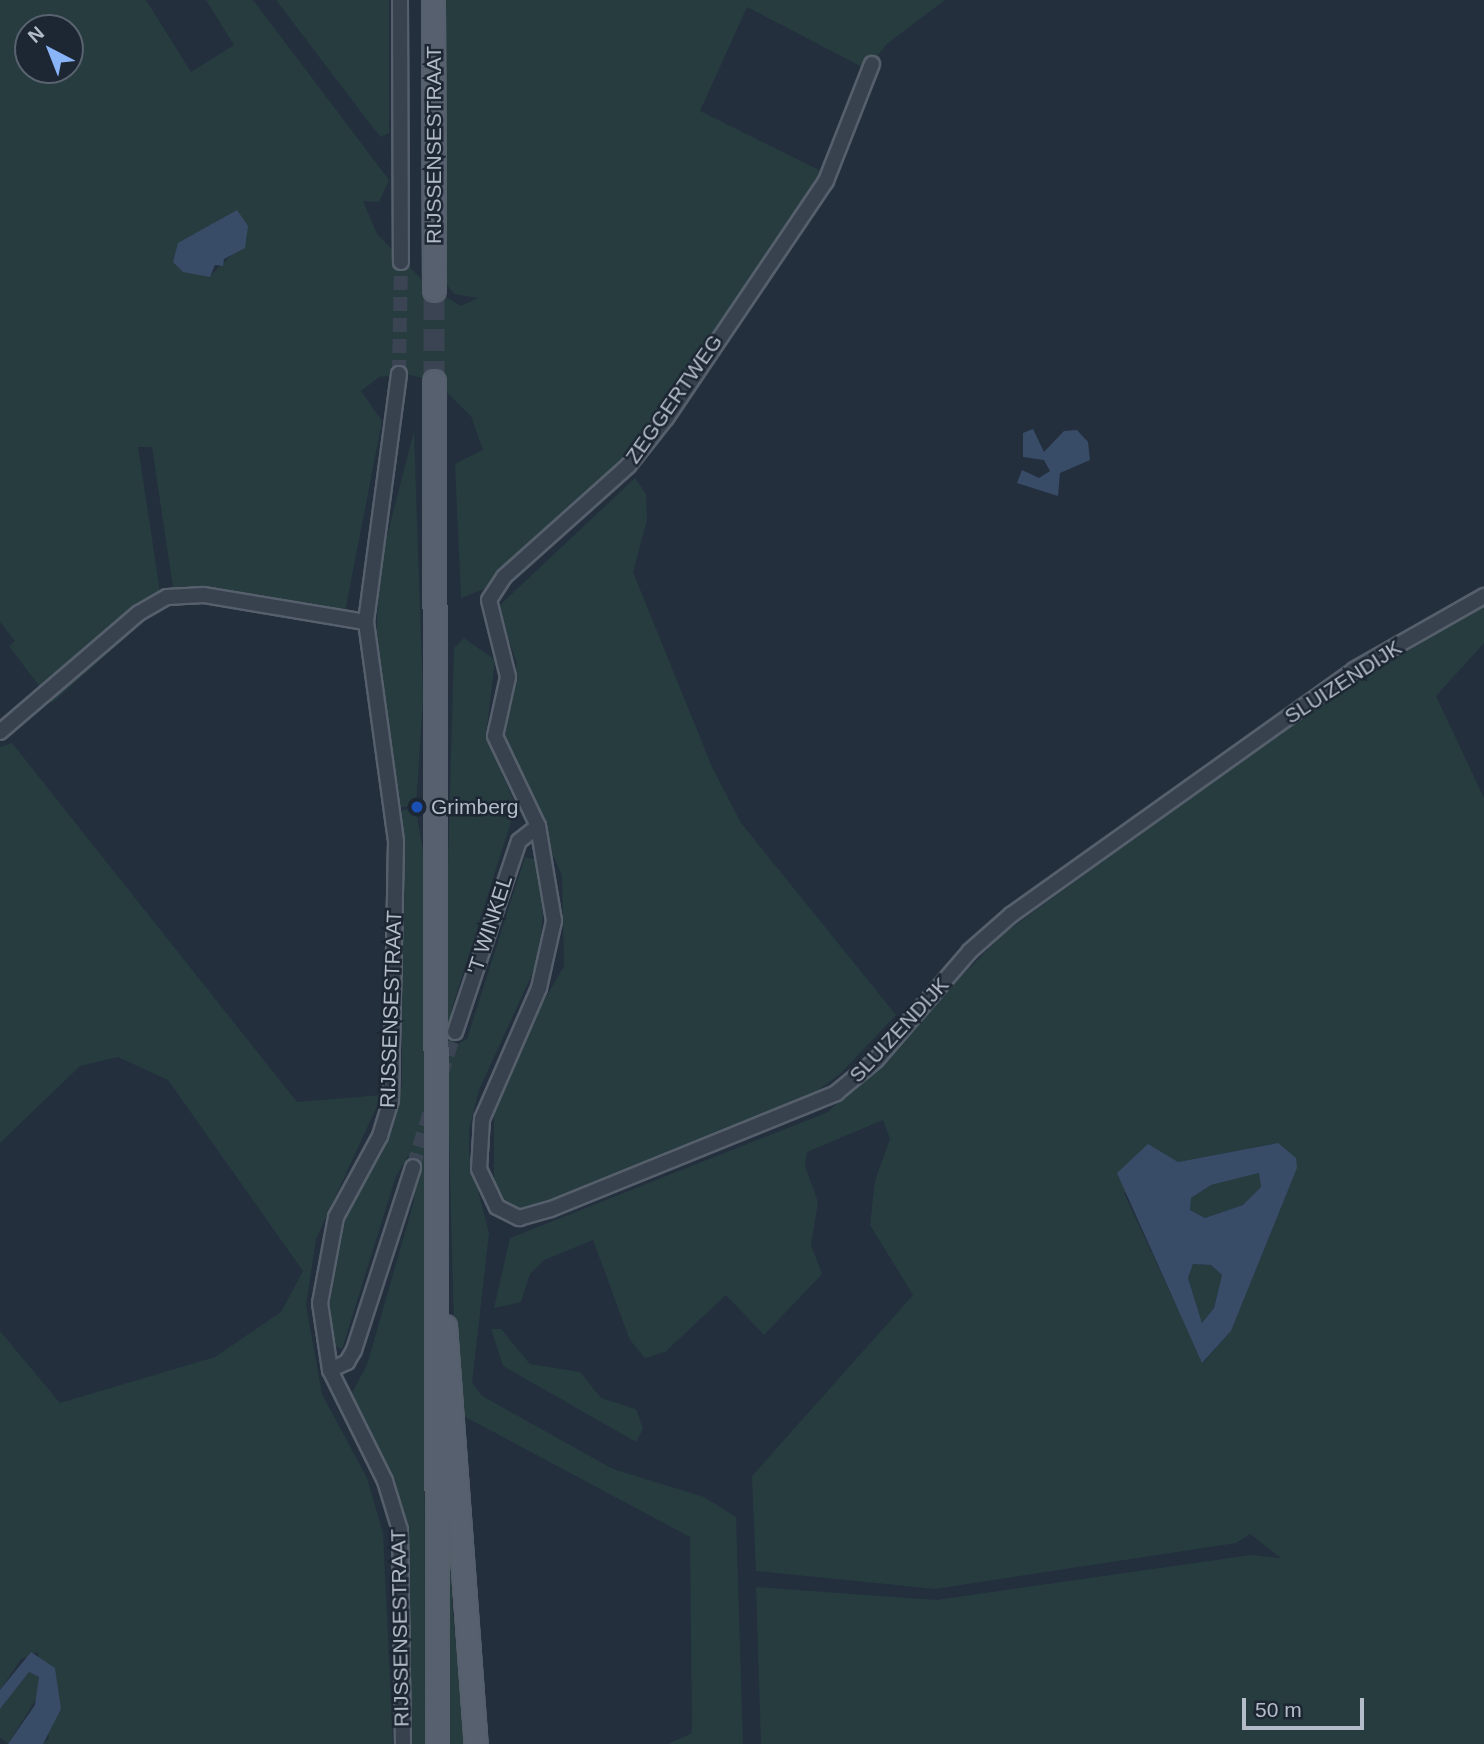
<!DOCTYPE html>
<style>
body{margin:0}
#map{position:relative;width:1484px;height:1744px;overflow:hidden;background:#242f3e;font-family:Arial,sans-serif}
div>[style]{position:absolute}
.green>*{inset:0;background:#263c3f}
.water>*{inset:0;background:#394c67}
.street-tunnel>*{height:14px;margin-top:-7px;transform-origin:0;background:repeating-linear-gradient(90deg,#3a4453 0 14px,transparent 0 21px)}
.primary-tunnel>*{height:21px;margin-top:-10.5px;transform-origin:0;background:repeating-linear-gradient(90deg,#3a4453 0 21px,transparent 0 31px)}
.roads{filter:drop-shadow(2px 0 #565f6c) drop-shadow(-2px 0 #565f6c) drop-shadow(0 2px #565f6c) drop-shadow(0 -2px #565f6c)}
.street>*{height:14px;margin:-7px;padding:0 7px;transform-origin:7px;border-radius:7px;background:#38414e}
.primary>*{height:21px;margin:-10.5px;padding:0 10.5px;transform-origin:10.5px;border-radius:10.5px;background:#56606e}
.dots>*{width:19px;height:19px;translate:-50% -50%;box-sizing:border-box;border:4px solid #1d2633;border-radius:50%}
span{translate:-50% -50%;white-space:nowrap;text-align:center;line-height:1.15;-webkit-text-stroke:5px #1d2633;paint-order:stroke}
.street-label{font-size:21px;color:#b4bcc9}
.poi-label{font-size:21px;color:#b4bcc9}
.left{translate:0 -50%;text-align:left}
.north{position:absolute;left:14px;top:14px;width:70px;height:70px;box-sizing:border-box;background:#1d2633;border:2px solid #59626f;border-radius:50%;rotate:318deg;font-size:19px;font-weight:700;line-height:28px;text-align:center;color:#b4bcc9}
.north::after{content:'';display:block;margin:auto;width:24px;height:32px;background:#8ab4f8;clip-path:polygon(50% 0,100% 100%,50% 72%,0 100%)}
.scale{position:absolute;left:1242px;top:1698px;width:122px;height:32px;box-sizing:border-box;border:4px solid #b4bcc9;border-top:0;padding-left:9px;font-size:21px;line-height:24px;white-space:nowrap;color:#b4bcc9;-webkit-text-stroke:5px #1d2633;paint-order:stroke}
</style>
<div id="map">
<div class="green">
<i style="clip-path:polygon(evenodd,0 0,146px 0,191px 72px,234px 45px,206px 0,253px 0,389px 180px,379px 202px,363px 201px,377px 234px,427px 285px,461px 306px,478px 298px,454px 294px,438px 273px,443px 0,945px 0,888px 43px,866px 69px,747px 7px,700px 111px,827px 174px,615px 473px,484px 589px,461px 598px,455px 464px,483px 450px,471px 416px,435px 381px,406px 374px,379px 377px,361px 391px,382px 421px,345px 612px,175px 601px,152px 447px,138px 447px,162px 605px,52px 703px,9px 646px,15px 641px,0 622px,0 0,28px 28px,70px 28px,70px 70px,28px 70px,28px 28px,0 0,250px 237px,210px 276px,195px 274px,250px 237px)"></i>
<i style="clip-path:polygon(276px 0,389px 0,389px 133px,381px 137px,374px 129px)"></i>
<i style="clip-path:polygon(414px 431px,423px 698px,416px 806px,401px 807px,376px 654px,379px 567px)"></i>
<i style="clip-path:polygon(635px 478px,646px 494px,647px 520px,633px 572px,712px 767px,741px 823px,896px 1015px,840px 1074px,801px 1103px,535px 1211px,514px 1211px,494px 1193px,494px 1106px,515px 1051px,564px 966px,562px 876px,504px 739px,517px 664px,498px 607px)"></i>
<i style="clip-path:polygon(evenodd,1484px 605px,1484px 643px,1436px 696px,1484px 798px,1484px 1744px,761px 1744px,756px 1587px,936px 1600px,1251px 1555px,1281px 1558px,1250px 1534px,1236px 1543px,935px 1589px,756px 1571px,752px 1476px,913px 1295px,870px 1225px,875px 1181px,890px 1139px,883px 1120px,807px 1152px,805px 1166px,818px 1202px,811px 1245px,822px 1274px,764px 1335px,726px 1295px,665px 1352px,645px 1358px,630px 1340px,593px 1240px,544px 1260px,530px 1274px,521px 1302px,494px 1308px,510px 1238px,828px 1112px,1003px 934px,1319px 705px,1484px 605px,1278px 1143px,1297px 1168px,1231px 1331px,1203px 1363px,1124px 1193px,1163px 1155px,1178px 1162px,1278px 1143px)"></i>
<i style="clip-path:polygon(464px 638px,495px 660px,486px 736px,516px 806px,452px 1008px,456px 1045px,467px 1039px,525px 857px,539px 860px,545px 889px,539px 959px,479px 1090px,469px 1129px,469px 1156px,489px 1233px,472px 1383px,482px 1396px,613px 1469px,704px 1497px,736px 1517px,743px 1744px,668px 1744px,692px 1733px,690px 1537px,456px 1412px,445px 971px,454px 648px)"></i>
<i style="clip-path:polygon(12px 743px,297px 1102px,382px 1095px,316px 1239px,306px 1305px,322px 1394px,367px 1478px,383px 1533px,393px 1744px,42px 1744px,49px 1739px,38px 1652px,21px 1659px,0 1690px,0 1331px,60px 1403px,215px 1357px,281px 1312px,303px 1271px,168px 1080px,118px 1057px,80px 1066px,0 1143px,0 747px)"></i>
<i style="clip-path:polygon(416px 809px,424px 858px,425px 1744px,409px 1744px,403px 1518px,392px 1477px,348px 1400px,367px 1365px,414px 1201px,409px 1155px,396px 1176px,342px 1349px,334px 1346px,330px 1304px,341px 1223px,382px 1153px,402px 1086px,402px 810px)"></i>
<i style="clip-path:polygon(1259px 1173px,1261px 1187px,1243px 1205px,1205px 1218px,1190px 1210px,1191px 1198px,1211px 1185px)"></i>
<i style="clip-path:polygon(1193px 1264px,1211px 1265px,1222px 1275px,1214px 1308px,1202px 1323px,1188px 1278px)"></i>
<i style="clip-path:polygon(438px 1306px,453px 1616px,466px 1744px,450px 1744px,448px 1730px)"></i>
<i style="clip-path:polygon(491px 1329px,501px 1329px,530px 1364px,580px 1372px,601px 1398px,636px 1409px,643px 1429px,636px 1442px,503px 1366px)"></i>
<i style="clip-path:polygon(29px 1672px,39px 1677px,38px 1696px,8px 1744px,0 1737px,0 1709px)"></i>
</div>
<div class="water">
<i style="clip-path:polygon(237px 210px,248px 226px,245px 248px,224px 259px,223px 266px,215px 265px,210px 277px,183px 272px,173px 262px,178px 243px)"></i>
<i style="clip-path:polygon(1033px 429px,1044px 452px,1064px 431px,1077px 430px,1088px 442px,1090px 460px,1060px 473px,1058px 496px,1017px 483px,1022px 470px,1039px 478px,1050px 471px,1044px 460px,1023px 457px,1023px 433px)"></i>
<i style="clip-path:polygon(evenodd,1278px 1143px,1296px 1158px,1297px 1168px,1231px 1331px,1202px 1363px,1117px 1173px,1148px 1144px,1178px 1162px,1278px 1143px,1259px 1173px,1261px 1187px,1243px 1205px,1205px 1218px,1190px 1210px,1191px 1198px,1211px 1185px,1259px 1173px,1278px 1143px,1193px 1264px,1211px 1265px,1222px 1275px,1214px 1308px,1202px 1323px,1188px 1278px,1193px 1264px)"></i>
<i style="clip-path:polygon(31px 1652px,55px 1668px,61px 1709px,43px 1744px,8px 1744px,35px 1705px,39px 1677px,29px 1672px,0 1709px,0 1690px)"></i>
</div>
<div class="street-tunnel">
<i style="left:399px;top:374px;width:112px;rotate:-89deg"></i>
<i style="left:441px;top:1075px;width:45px;rotate:-72deg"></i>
<i style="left:413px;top:1167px;width:62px;rotate:-73deg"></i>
</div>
<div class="primary-tunnel">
<i style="left:434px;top:381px;width:91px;rotate:-90deg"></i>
</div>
<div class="roads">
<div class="street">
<i style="left:400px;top:0;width:262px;rotate:89.8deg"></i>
<i style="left:872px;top:64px;width:126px;rotate:111.5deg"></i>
<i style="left:826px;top:181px;width:286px;rotate:124deg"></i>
<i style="left:666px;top:418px;width:61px;rotate:128.4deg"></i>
<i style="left:628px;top:466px;width:166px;rotate:138.2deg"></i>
<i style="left:504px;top:577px;width:27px;rotate:123deg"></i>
<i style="left:489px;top:600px;width:79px;rotate:76.1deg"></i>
<i style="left:508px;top:677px;width:60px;rotate:102.4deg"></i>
<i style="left:495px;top:736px;width:100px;rotate:64.5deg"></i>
<i style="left:538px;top:826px;width:96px;rotate:80.4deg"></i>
<i style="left:554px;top:921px;width:69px;rotate:102.6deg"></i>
<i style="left:539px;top:988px;width:143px;rotate:113.5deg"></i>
<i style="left:482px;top:1119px;width:50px;rotate:93.4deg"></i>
<i style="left:479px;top:1169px;width:42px;rotate:64.7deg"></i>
<i style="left:497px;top:1207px;width:25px;rotate:27deg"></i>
<i style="left:519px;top:1218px;width:33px;rotate:-16deg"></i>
<i style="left:551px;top:1209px;width:308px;rotate:-22.1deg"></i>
<i style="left:836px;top:1093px;width:52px;rotate:-39.5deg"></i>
<i style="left:876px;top:1060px;width:144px;rotate:-49.2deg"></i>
<i style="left:970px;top:951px;width:55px;rotate:-41.3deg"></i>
<i style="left:1011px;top:915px;width:422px;rotate:-35.5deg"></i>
<i style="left:1354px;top:670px;width:150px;rotate:-29.6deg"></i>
<i style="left:399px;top:374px;width:250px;rotate:97.6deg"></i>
<i style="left:366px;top:622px;width:222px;rotate:82.2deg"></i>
<i style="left:396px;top:842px;width:258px;rotate:91.1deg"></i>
<i style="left:391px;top:1100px;width:38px;rotate:107deg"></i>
<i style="left:380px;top:1136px;width:92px;rotate:118.5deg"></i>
<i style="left:336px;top:1217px;width:87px;rotate:100.5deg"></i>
<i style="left:320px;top:1303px;width:68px;rotate:81.5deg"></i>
<i style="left:330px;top:1370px;width:124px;rotate:63.6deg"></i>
<i style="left:385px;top:1481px;width:51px;rotate:73deg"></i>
<i style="left:400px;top:1530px;width:214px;rotate:89.2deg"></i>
<i style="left:0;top:732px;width:183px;rotate:-40.6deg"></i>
<i style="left:139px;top:613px;width:32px;rotate:-30deg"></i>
<i style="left:167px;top:597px;width:37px;rotate:-3deg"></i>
<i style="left:204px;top:595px;width:164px;rotate:9.5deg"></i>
<i style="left:455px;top:1032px;width:201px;rotate:-71.5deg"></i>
<i style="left:519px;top:841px;width:24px;rotate:-38deg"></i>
<i style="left:330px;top:1370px;width:19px;rotate:-25deg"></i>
<i style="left:347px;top:1362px;width:14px;rotate:-60deg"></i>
<i style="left:354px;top:1350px;width:192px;rotate:-72.1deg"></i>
</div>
<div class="primary">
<i style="left:433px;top:0;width:290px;rotate:89.8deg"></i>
<i style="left:434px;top:381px;width:1363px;rotate:89.87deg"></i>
<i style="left:445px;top:1326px;width:419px;rotate:85.8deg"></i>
</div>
</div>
<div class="dots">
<i style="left:417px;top:807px;background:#1a4fb4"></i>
</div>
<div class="street-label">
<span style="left:434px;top:145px;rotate:-90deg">RIJSSENSESTRAAT</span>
<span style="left:674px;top:399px;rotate:-55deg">ZEGGERTWEG</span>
<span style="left:1343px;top:682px;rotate:-33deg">SLUIZENDIJK</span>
<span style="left:490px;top:925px;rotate:-72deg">'T WINKEL</span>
<span style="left:391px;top:1009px;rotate:-88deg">RIJSSENSESTRAAT</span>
<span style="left:899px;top:1030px;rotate:-47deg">SLUIZENDIJK</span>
<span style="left:400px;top:1628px;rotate:-91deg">RIJSSENSESTRAAT</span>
</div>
<div class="poi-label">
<span class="left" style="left:431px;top:807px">Grimberg</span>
</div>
<div class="north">N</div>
<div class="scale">50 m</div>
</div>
